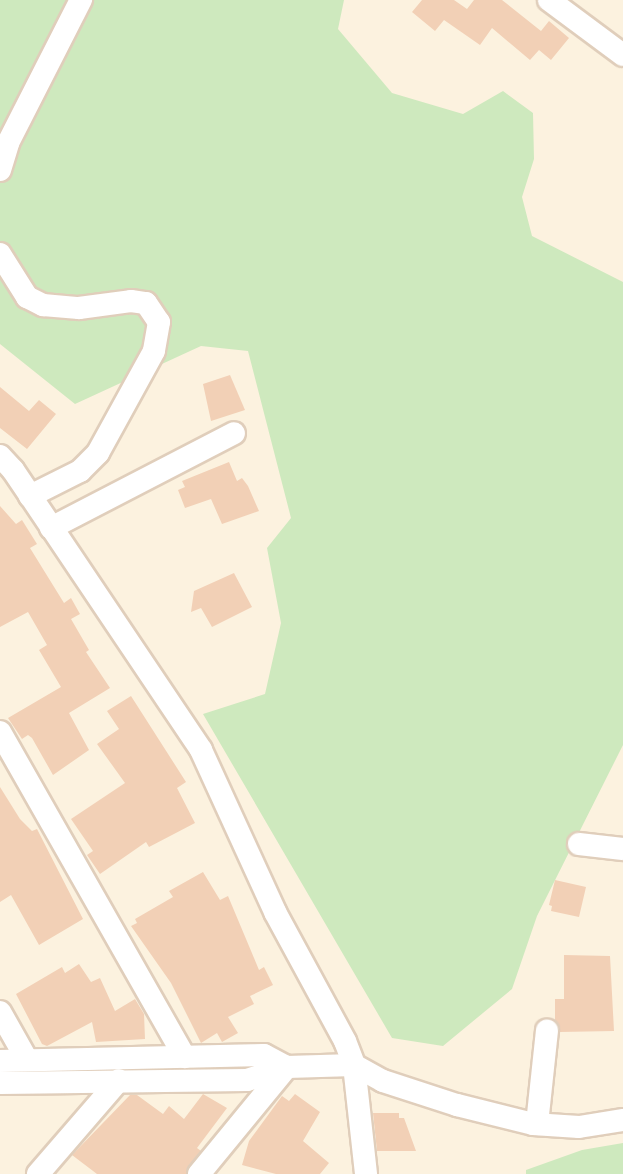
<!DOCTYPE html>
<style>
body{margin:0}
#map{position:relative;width:623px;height:1174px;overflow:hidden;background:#fcf2df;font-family:Barlow,sans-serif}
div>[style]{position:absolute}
.green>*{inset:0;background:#cee9be}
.building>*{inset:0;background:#f2d0b6}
.roads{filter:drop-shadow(2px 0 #e0cebb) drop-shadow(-2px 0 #e0cebb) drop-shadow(0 2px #e0cebb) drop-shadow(0 -2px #e0cebb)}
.minor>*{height:22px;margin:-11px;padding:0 11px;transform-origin:11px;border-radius:11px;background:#fff}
span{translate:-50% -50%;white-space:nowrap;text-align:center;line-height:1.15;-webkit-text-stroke:4.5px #fff6e5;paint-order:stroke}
</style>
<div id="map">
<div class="green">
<i style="clip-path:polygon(0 0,344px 0,338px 29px,392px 93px,463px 114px,503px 91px,533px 113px,534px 159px,522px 197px,532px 236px,623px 282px,623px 745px,537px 916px,512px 989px,443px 1046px,392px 1038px,203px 714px,265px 694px,281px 623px,267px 548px,291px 518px,248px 351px,201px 346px,75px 404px,0 344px)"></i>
<i style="clip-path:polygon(623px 1143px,623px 1174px,526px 1174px,526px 1170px,582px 1150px)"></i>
</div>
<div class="building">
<i style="clip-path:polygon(422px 0,454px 0,467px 9px,474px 0,502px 0,541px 31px,549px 21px,569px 38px,551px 60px,539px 50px,530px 60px,492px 28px,480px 45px,444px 20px,435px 31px,412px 12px)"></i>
<i style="clip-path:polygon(230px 375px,245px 410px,211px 421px,203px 384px)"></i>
<i style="clip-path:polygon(0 387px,29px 411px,39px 400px,56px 414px,27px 449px,0 428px)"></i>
<i style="clip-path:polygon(229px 462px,237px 481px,242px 478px,248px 486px,259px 511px,222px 524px,211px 499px,185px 508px,178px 490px,185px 487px,182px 481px)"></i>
<i style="clip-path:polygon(0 506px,16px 524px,22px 520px,37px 544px,30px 548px,64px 603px,71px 598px,80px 614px,71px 619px,89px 650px,86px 652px,110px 688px,69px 713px,89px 750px,53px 775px,32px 738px,28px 735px,22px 739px,8px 718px,61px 687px,39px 650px,47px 645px,28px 612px,0 627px)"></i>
<i style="clip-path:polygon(234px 573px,252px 607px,212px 627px,201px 608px,191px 612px,194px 591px)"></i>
<i style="clip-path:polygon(131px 696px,186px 782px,177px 788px,195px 823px,149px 847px,146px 842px,100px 874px,87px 855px,93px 851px,71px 819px,125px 783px,97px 744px,119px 729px,107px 711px)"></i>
<i style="clip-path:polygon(0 787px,20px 819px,32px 831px,37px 829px,83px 919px,39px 945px,11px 895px,0 902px)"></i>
<i style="clip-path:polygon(203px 872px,220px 900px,228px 896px,259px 970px,264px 967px,273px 985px,250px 996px,254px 1004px,228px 1017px,238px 1033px,222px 1042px,217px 1033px,201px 1043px,171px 983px,131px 926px,137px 923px,135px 919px,173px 897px,169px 891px)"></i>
<i style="clip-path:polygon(555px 880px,586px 887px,579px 917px,551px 911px,552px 906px,549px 905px)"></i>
<i style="clip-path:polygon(564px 955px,610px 956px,614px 1031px,560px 1032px,555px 1020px,555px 999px,564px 999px)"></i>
<i style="clip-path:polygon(79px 964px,91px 982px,100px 978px,115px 1011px,135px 999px,144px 1014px,145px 1039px,96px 1042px,92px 1022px,47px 1046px,42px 1044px,16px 994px,62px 967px,65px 973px)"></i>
<i style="clip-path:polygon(203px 1094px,227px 1108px,197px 1148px,201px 1151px,186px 1174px,97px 1174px,72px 1155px,130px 1095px,137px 1095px,163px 1114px,169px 1106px,184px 1119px)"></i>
<i style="clip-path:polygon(295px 1094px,320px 1112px,303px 1141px,329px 1163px,320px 1174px,276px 1174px,242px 1165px,249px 1141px,282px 1096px,289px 1101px)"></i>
<i style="clip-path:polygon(373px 1113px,399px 1113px,399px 1118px,404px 1118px,416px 1151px,377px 1151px)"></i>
</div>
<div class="roads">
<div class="minor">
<i style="left:549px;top:0;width:92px;rotate:36.6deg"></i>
<i style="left:0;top:170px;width:28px;rotate:-73deg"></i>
<i style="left:8px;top:143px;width:161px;rotate:-63deg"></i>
<i style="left:0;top:254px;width:51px;rotate:57.9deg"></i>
<i style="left:27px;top:297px;width:18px;rotate:27deg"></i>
<i style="left:43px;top:305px;width:36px;rotate:5deg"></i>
<i style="left:79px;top:308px;width:52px;rotate:-7.7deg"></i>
<i style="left:131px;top:301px;width:15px;rotate:8deg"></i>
<i style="left:146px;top:303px;width:23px;rotate:56deg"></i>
<i style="left:159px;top:322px;width:29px;rotate:100deg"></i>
<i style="left:154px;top:351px;width:116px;rotate:118.8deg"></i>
<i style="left:98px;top:453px;width:25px;rotate:135deg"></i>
<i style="left:80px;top:471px;width:56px;rotate:153.4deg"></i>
<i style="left:0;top:456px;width:19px;rotate:47deg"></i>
<i style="left:13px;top:470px;width:337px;rotate:56.1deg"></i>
<i style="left:201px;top:750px;width:178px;rotate:65.4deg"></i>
<i style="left:275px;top:912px;width:147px;rotate:61.5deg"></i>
<i style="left:345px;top:1041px;width:26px;rotate:69deg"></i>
<i style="left:354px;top:1065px;width:110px;rotate:83.7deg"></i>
<i style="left:51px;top:528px;width:206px;rotate:-27.4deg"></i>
<i style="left:0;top:732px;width:374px;rotate:60.4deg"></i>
<i style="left:579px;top:844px;width:44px;rotate:6.5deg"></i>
<i style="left:0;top:1012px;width:55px;rotate:60.6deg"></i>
<i style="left:0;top:1061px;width:264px;rotate:-1.3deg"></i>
<i style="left:264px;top:1055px;width:26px;rotate:28deg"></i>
<i style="left:0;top:1083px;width:247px;rotate:-0.7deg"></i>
<i style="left:247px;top:1080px;width:42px;rotate:-18deg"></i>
<i style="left:287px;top:1067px;width:67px;rotate:-1.7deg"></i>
<i style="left:354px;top:1065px;width:33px;rotate:29deg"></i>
<i style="left:383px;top:1081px;width:78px;rotate:18deg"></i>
<i style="left:457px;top:1105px;width:78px;rotate:14deg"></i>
<i style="left:533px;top:1124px;width:46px;rotate:3.7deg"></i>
<i style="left:579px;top:1127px;width:45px;rotate:-9deg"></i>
<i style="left:537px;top:1124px;width:94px;rotate:-83.9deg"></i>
<i style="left:38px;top:1174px;width:124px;rotate:-49.2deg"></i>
<i style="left:199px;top:1174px;width:139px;rotate:-50.6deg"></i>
</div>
</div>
</div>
